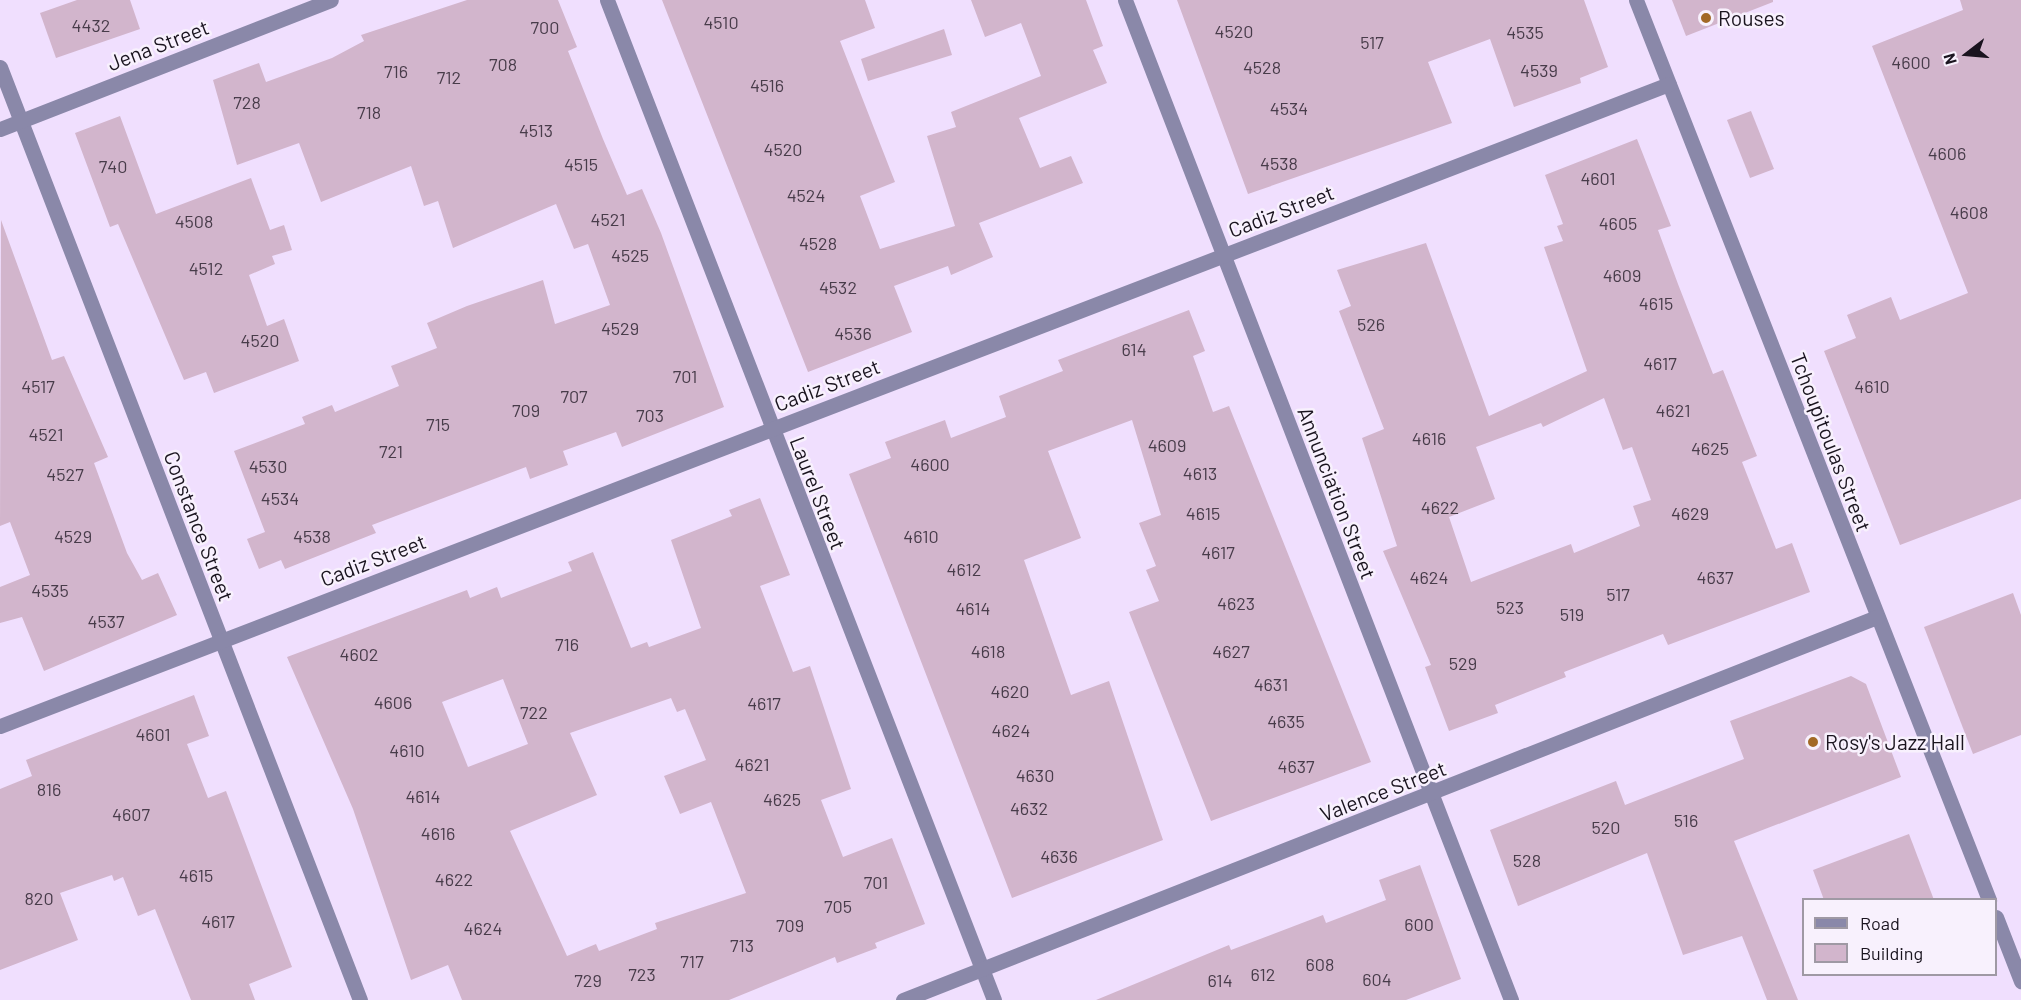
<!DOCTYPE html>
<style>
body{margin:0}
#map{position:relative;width:2021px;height:1000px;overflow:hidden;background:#f0dffe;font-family:Barlow,sans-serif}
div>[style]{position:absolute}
.building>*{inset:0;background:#d2b5cc}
.minor>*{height:15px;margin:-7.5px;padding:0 7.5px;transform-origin:7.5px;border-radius:7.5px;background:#8a88a9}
.dots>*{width:16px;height:16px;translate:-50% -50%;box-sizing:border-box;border:3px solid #f8f1fd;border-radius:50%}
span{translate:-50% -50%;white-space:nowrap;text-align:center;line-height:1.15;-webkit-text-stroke:5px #f8f1fd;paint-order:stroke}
.number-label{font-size:18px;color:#483c4a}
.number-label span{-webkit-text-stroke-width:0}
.poi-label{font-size:21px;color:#1a141f}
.left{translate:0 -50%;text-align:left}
.street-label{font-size:21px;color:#1a141f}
.legend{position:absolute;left:1802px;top:898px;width:195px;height:78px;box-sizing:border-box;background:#f8f1fd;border:2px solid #9f99a4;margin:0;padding:8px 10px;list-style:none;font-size:18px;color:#1a141f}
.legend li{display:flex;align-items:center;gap:12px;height:30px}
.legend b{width:30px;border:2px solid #9f99a4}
.north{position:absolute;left:1937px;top:24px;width:60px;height:60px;-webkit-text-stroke:4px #f8f1fd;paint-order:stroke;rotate:254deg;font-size:16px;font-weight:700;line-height:24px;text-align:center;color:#1a141f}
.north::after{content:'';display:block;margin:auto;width:21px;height:27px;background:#1a141f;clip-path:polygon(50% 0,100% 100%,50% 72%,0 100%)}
</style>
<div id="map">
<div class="building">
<i style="clip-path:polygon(77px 0,130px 0,140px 29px,56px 58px,40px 13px)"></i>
<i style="clip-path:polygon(467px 0,558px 0,577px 47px,568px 51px,603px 139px,627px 195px,642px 189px,661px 233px,724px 407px,622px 447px,616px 432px,563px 451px,568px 465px,530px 479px,526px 467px,372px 525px,376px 533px,285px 569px,281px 560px,259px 569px,247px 539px,265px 532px,234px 451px,305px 424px,302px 417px,332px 405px,335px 412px,399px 386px,391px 366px,437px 348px,427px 323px,467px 306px,543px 280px,555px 324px,610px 305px,588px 244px,574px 249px,556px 204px,453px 248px,438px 201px,424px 206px,411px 166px,321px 202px,299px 143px,237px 165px,213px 80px,259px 63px,266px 82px,332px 58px,364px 41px,361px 35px)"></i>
<i style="clip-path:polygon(662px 0,865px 0,875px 28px,840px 41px,895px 182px,860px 196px,880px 249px,955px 226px,927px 136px,956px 127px,951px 112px,1041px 76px,1021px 23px,985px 37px,971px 0,1086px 0,1103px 46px,1093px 50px,1107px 83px,1019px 118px,1040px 168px,1071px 156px,1083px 183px,979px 223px,993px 257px,951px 275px,948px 266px,894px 286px,912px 332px,808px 372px)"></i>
<i style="clip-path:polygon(1177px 0,1584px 0,1608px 67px,1580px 78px,1581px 83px,1514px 107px,1490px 39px,1428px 62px,1452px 123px,1248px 194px)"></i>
<i style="clip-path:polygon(1672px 0,1773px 0,1773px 2px,1686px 36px)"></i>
<i style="clip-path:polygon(1960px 0,2021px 0,2021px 499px,1900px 545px,1824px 351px,1856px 338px,1847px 315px,1891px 297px,1900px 320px,1968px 293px,1872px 46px,1963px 10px)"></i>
<i style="clip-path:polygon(944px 29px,952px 55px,868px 81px,861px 59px)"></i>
<i style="clip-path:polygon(1751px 111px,1774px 169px,1750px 178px,1727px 120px)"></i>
<i style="clip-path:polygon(120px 116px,156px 214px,251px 178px,270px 230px,284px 225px,292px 250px,272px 256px,275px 264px,249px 275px,267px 326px,284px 319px,299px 361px,214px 393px,206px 372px,184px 380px,118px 224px,110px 227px,75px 133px)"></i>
<i style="clip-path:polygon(evenodd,1637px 139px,1671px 226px,1658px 230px,1678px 284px,1713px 374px,1723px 370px,1757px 456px,1742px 462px,1776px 549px,1792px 543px,1810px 592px,1668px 645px,1663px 634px,1564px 672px,1566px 677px,1495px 705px,1498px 713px,1449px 731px,1425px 667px,1431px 665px,1383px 551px,1397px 546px,1362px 438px,1384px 429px,1339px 311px,1351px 306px,1337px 270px,1426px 243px,1489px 416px,1587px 371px,1544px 247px,1563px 241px,1557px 226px,1563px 224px,1545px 175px,1637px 139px,1604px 398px,1623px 450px,1632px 447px,1651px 500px,1633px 506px,1640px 526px,1574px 553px,1571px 544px,1471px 582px,1449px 517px,1495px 499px,1476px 447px,1541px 423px,1543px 427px,1604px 398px)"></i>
<i style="clip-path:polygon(1px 220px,52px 360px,64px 356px,108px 457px,94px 463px,127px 553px,142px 580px,158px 573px,177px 615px,44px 671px,22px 617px,0 623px,0 587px,30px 575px,10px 522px,0 526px)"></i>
<i style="clip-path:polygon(1189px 310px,1205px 351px,1193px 356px,1213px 412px,1229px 406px,1371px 762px,1211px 821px,1129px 612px,1159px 601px,1146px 570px,1156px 566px,1139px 523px,1161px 515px,1132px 420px,1048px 451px,1081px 538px,1024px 560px,1071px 695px,1109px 681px,1163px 840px,1012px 898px,849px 474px,891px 458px,885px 442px,945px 420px,951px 438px,1006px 417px,999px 396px,1063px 371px,1058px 360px)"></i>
<i style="clip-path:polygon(evenodd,760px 498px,790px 575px,760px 586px,793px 672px,810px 666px,851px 789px,821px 800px,843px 857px,892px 838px,925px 924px,875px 943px,877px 948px,837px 963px,835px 957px,729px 1000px,462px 1000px,448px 965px,411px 980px,353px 809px,287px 657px,467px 590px,470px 598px,497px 587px,501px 598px,572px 571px,568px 562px,593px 552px,631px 648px,647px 642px,649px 647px,701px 628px,671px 540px,732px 516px,729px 510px,760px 498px,503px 679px,528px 744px,468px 767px,442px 702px,503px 679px,760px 498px,671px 698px,677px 712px,685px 709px,706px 760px,664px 776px,680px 814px,711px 802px,746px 893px,655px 923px,657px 929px,599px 951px,596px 944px,567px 956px,510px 831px,597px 795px,570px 733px,671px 698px)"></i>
<i style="clip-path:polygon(2013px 593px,2021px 615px,2021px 735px,1973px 754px,1924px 627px)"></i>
<i style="clip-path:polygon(1851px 676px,1866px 684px,1901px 777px,1734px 841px,1798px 1000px,1767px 1000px,1742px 936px,1683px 955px,1647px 853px,1518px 906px,1490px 830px,1616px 781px,1625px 805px,1744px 759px,1730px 721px)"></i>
<i style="clip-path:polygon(194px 695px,209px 736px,187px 744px,208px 798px,226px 791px,292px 967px,249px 984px,255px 1000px,191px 1000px,155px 909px,138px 916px,123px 877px,114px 881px,112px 875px,60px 893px,78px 940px,0 970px,0 789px,32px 776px,26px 760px)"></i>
<i style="clip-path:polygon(1909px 834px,1934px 900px,1824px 900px,1813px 870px)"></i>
<i style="clip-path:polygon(1420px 865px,1461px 979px,1406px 1000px,1096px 1000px,1229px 945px,1231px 950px,1323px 915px,1326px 923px,1386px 900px,1379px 880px)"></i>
</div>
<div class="minor">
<i style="left:607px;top:0;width:1072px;rotate:68.84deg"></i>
<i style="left:1125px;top:0;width:1072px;rotate:68.89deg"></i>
<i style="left:1636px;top:0;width:967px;rotate:68.58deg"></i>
<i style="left:0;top:67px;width:1000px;rotate:68.9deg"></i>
<i style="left:0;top:129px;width:355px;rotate:-21.3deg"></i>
<i style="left:0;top:726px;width:1788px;rotate:-21.04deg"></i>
<i style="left:1996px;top:917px;width:69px;rotate:68.7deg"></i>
<i style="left:903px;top:1000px;width:1047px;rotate:-21.47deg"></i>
</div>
<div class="dots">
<i style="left:1706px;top:18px;background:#a26926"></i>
<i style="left:1813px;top:742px;background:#a26926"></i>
</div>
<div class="number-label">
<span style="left:721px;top:22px">4510</span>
<span style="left:91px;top:25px">4432</span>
<span style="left:545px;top:27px">700</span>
<span style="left:1234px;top:31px">4520</span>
<span style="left:1525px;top:32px">4535</span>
<span style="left:1372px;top:42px">517</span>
<span style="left:1911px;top:62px">4600</span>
<span style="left:503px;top:64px">708</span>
<span style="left:1262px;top:67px">4528</span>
<span style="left:1539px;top:70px">4539</span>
<span style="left:396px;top:71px">716</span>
<span style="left:449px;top:77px">712</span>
<span style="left:767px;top:85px">4516</span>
<span style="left:247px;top:102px">728</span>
<span style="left:1289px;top:108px">4534</span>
<span style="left:369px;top:112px">718</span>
<span style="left:536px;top:130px">4513</span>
<span style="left:783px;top:149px">4520</span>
<span style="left:1947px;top:153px">4606</span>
<span style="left:1279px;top:163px">4538</span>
<span style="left:581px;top:164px">4515</span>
<span style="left:113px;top:166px">740</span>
<span style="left:1598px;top:178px">4601</span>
<span style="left:806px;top:195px">4524</span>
<span style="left:1969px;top:212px">4608</span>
<span style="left:608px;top:219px">4521</span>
<span style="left:194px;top:221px">4508</span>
<span style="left:1618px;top:223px">4605</span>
<span style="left:818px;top:243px">4528</span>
<span style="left:630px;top:255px">4525</span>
<span style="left:206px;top:268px">4512</span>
<span style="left:1622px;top:275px">4609</span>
<span style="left:838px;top:287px">4532</span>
<span style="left:1656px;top:303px">4615</span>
<span style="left:1371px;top:324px">526</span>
<span style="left:620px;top:328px">4529</span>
<span style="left:853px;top:333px">4536</span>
<span style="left:260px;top:340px">4520</span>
<span style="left:1134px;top:349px">614</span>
<span style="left:1660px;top:363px">4617</span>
<span style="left:685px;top:376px">701</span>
<span style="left:38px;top:386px">4517</span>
<span style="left:1872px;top:386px">4610</span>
<span style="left:574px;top:396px">707</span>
<span style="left:526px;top:410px">709</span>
<span style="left:1673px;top:410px">4621</span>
<span style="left:650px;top:415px">703</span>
<span style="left:438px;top:424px">715</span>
<span style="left:46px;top:434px">4521</span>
<span style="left:1429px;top:438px">4616</span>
<span style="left:1167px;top:445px">4609</span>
<span style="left:1710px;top:448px">4625</span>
<span style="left:391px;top:451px">721</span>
<span style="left:930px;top:464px">4600</span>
<span style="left:268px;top:466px">4530</span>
<span style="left:1200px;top:473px">4613</span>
<span style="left:65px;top:474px">4527</span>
<span style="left:280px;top:498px">4534</span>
<span style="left:1440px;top:507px">4622</span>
<span style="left:1203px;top:513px">4615</span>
<span style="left:1690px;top:513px">4629</span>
<span style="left:73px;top:536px">4529</span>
<span style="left:312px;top:536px">4538</span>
<span style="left:921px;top:536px">4610</span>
<span style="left:1218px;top:552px">4617</span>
<span style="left:964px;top:569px">4612</span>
<span style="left:1429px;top:577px">4624</span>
<span style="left:1715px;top:577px">4637</span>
<span style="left:50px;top:590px">4535</span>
<span style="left:1618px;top:594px">517</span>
<span style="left:1236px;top:603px">4623</span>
<span style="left:1510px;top:607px">523</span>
<span style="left:973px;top:608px">4614</span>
<span style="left:1572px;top:614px">519</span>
<span style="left:106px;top:621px">4537</span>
<span style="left:567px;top:644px">716</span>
<span style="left:988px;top:651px">4618</span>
<span style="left:1231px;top:651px">4627</span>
<span style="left:359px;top:654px">4602</span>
<span style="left:1463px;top:663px">529</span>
<span style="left:1271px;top:684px">4631</span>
<span style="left:1010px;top:691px">4620</span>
<span style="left:393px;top:702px">4606</span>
<span style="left:764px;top:703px">4617</span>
<span style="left:534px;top:712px">722</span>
<span style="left:1286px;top:721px">4635</span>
<span style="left:1011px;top:730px">4624</span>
<span style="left:153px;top:734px">4601</span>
<span style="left:407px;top:750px">4610</span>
<span style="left:752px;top:764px">4621</span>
<span style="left:1296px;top:766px">4637</span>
<span style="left:1035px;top:775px">4630</span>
<span style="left:49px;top:789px">816</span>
<span style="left:423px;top:796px">4614</span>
<span style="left:782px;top:799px">4625</span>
<span style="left:1029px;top:808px">4632</span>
<span style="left:131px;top:814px">4607</span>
<span style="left:1686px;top:820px">516</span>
<span style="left:1606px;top:827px">520</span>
<span style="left:438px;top:833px">4616</span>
<span style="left:1059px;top:856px">4636</span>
<span style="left:1527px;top:860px">528</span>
<span style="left:196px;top:875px">4615</span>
<span style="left:454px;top:879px">4622</span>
<span style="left:876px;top:882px">701</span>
<span style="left:39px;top:898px">820</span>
<span style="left:838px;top:906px">705</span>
<span style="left:218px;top:921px">4617</span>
<span style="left:1419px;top:924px">600</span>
<span style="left:790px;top:925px">709</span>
<span style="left:483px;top:928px">4624</span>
<span style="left:742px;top:945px">713</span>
<span style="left:692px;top:961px">717</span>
<span style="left:1320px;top:964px">608</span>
<span style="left:642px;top:974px">723</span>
<span style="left:1263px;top:974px">612</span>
<span style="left:1377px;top:979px">604</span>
<span style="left:588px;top:980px">729</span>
<span style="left:1220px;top:980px">614</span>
</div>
<div class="poi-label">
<span class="left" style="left:1718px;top:18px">Rouses</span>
<span class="left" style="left:1825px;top:742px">Rosy's Jazz Hall</span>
</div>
<div class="street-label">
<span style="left:158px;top:45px;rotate:-21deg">Jena Street</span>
<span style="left:1281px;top:211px;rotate:-21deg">Cadiz Street</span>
<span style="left:827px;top:385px;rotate:-21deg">Cadiz Street</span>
<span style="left:1831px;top:442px;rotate:69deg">Tchoupitoulas Street</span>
<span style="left:818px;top:493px;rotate:69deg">Laurel Street</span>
<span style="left:1337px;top:493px;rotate:69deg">Annunciation Street</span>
<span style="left:199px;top:526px;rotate:69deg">Constance Street</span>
<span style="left:373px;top:560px;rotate:-21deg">Cadiz Street</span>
<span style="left:1383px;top:791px;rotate:-21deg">Valence Street</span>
</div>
<ul class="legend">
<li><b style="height:8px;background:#8a88a9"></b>Road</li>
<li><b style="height:16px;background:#d2b5cc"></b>Building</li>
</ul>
<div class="north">N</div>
</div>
